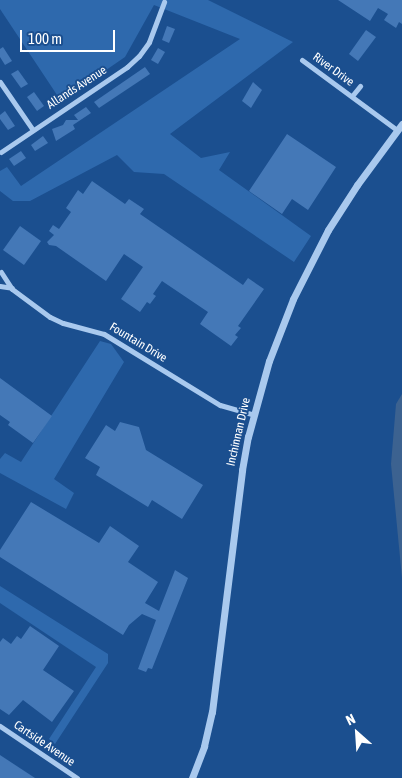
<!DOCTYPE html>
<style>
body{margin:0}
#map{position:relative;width:402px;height:778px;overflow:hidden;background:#1b4f8f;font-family:"Asap Condensed",sans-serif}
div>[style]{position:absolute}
.green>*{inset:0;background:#2e69ad}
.water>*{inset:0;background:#3c6290}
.building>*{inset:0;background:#4478b7}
.minor>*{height:5px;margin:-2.5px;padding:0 2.5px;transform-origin:2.5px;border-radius:2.5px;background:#a9c9ee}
.tertiary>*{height:7px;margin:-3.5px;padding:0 3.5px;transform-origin:3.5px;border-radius:3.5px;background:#a9c9ee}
span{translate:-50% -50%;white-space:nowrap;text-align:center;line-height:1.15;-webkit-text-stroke:4px #1b4f8f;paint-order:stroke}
.street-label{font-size:12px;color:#fff}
.north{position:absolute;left:332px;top:708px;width:50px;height:50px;-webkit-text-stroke:4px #1b4f8f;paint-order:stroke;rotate:334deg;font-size:14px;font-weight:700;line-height:20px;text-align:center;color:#fff}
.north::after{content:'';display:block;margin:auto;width:18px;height:22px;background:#fff;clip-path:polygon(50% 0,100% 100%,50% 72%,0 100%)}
.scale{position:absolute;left:20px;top:30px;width:95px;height:22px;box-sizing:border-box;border:2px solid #fff;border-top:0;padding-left:6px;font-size:15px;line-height:18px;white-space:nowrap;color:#fff;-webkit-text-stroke:4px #1b4f8f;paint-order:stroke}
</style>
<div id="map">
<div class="green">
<i style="clip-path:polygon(0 0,208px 0,293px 42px,170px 134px,201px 158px,230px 152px,219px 170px,311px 236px,294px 262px,164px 174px,134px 172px,117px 155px,30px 201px,13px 201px,0 191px,0 171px,7px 167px,21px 186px,240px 39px,154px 5px,125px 57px,61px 101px,0 9px)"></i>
<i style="clip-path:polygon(100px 341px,111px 344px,124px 362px,54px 479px,74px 493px,66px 509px,0 473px,0 459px,5px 453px,21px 462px)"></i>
<i style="clip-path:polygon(0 586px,108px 654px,108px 663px,55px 744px,49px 739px,96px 667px,0 603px)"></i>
</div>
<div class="water">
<i style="clip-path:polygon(402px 394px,402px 578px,391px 464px,396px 404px)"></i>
</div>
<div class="building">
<i style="clip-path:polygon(338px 0,402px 0,402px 24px,399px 22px,396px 28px,384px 20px,388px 14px,378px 8px,370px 21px)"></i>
<i style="clip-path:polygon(167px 26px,175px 29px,169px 43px,162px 40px)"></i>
<i style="clip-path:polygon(366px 30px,376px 37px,358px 61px,349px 54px)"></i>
<i style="clip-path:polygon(3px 47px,12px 61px,5px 65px,0 57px,0 49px)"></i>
<i style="clip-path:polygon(158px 48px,165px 52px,158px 64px,151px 60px)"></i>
<i style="clip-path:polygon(145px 67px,150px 74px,99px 108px,94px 102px)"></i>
<i style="clip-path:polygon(18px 70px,28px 84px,21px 88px,11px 74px)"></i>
<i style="clip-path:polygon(253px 82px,262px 90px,251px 108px,242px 101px)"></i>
<i style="clip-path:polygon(34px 92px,44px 106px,37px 111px,27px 97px)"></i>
<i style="clip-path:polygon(86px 107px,91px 113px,73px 125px,75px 129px,56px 141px,52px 129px,63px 125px,66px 120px,78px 120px,74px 115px)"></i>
<i style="clip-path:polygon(5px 111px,15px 126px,8px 130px,0 119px,0 115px)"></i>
<i style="clip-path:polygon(287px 134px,336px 167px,308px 210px,292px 199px,282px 214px,249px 191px)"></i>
<i style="clip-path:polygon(43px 136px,48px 143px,35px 151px,31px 145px)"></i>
<i style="clip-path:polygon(21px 151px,26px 158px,14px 166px,9px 159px)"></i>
<i style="clip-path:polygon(92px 181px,125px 204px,129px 199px,144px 209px,140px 214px,243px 285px,248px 278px,264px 289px,238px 326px,241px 328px,235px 335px,238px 337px,231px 346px,200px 324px,208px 312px,162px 281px,153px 294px,156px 296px,150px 304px,147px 302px,140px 312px,121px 299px,143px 267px,124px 254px,106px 281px,56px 246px,49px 245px,47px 242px,54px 235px,49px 231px,53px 225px,59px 229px,71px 212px,66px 208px,78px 190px,83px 194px)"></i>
<i style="clip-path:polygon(20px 226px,41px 241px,24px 265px,3px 250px)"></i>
<i style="clip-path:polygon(0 378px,52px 416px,33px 443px,8px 425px,10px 422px,0 415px)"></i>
<i style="clip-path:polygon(120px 422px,139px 427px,146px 450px,203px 485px,182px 519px,152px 500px,148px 507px,96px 475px,100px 467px,85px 458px,106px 425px,115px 431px)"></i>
<i style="clip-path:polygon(31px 502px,99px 543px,110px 526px,139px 546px,128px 562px,158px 582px,145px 603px,159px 611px,175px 570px,188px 578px,152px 669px,148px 668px,146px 672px,138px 669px,156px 620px,142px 614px,129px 625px,123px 635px,0 557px,0 550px)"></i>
<i style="clip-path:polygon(30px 626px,59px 646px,43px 670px,74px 691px,52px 722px,23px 700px,9px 715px,0 709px,0 642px,3px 638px,11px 644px,17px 636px,21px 639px)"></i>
<i style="clip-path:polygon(0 755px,35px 778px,0 778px)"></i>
</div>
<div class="minor">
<i style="left:302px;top:60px;width:118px;rotate:36.4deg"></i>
<i style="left:0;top:82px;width:58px;rotate:55.5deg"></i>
<i style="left:352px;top:96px;width:13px;rotate:-51deg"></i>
<i style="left:1px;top:152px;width:152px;rotate:-34deg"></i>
<i style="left:127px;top:67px;width:16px;rotate:-43deg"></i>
<i style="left:139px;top:56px;width:17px;rotate:-54deg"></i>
<i style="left:149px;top:42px;width:43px;rotate:-69.4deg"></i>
<i style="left:1px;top:272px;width:20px;rotate:57deg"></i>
<i style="left:12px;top:289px;width:47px;rotate:36.4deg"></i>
<i style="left:50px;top:317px;width:14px;rotate:25deg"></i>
<i style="left:63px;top:323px;width:42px;rotate:15deg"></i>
<i style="left:104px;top:334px;width:136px;rotate:31.5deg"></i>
<i style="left:220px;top:405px;width:35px;rotate:16deg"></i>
<i style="left:0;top:286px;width:12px;rotate:9deg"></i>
<i style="left:0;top:726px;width:93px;rotate:34deg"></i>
</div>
<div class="tertiary">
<i style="left:192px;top:778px;width:34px;rotate:-69deg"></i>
<i style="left:204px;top:746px;width:35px;rotate:-77deg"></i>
<i style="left:212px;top:712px;width:244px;rotate:-82.9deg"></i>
<i style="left:242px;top:470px;width:34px;rotate:-80deg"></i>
<i style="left:248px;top:437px;width:79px;rotate:-74.6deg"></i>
<i style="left:269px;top:361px;width:66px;rotate:-68.8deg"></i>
<i style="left:293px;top:299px;width:77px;rotate:-63.1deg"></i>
<i style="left:328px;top:230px;width:54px;rotate:-57.2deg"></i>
<i style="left:357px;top:185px;width:76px;rotate:-53.6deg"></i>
</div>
<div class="street-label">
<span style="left:333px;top:70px;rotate:36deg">River Drive</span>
<span style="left:77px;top:88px;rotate:-33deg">Allands Avenue</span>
<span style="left:138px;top:343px;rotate:31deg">Fountain Drive</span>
<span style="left:239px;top:432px;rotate:-77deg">Inchinnan Drive</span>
<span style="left:44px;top:744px;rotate:34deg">Cartside Avenue</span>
</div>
<div class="north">N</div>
<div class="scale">100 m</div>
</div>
